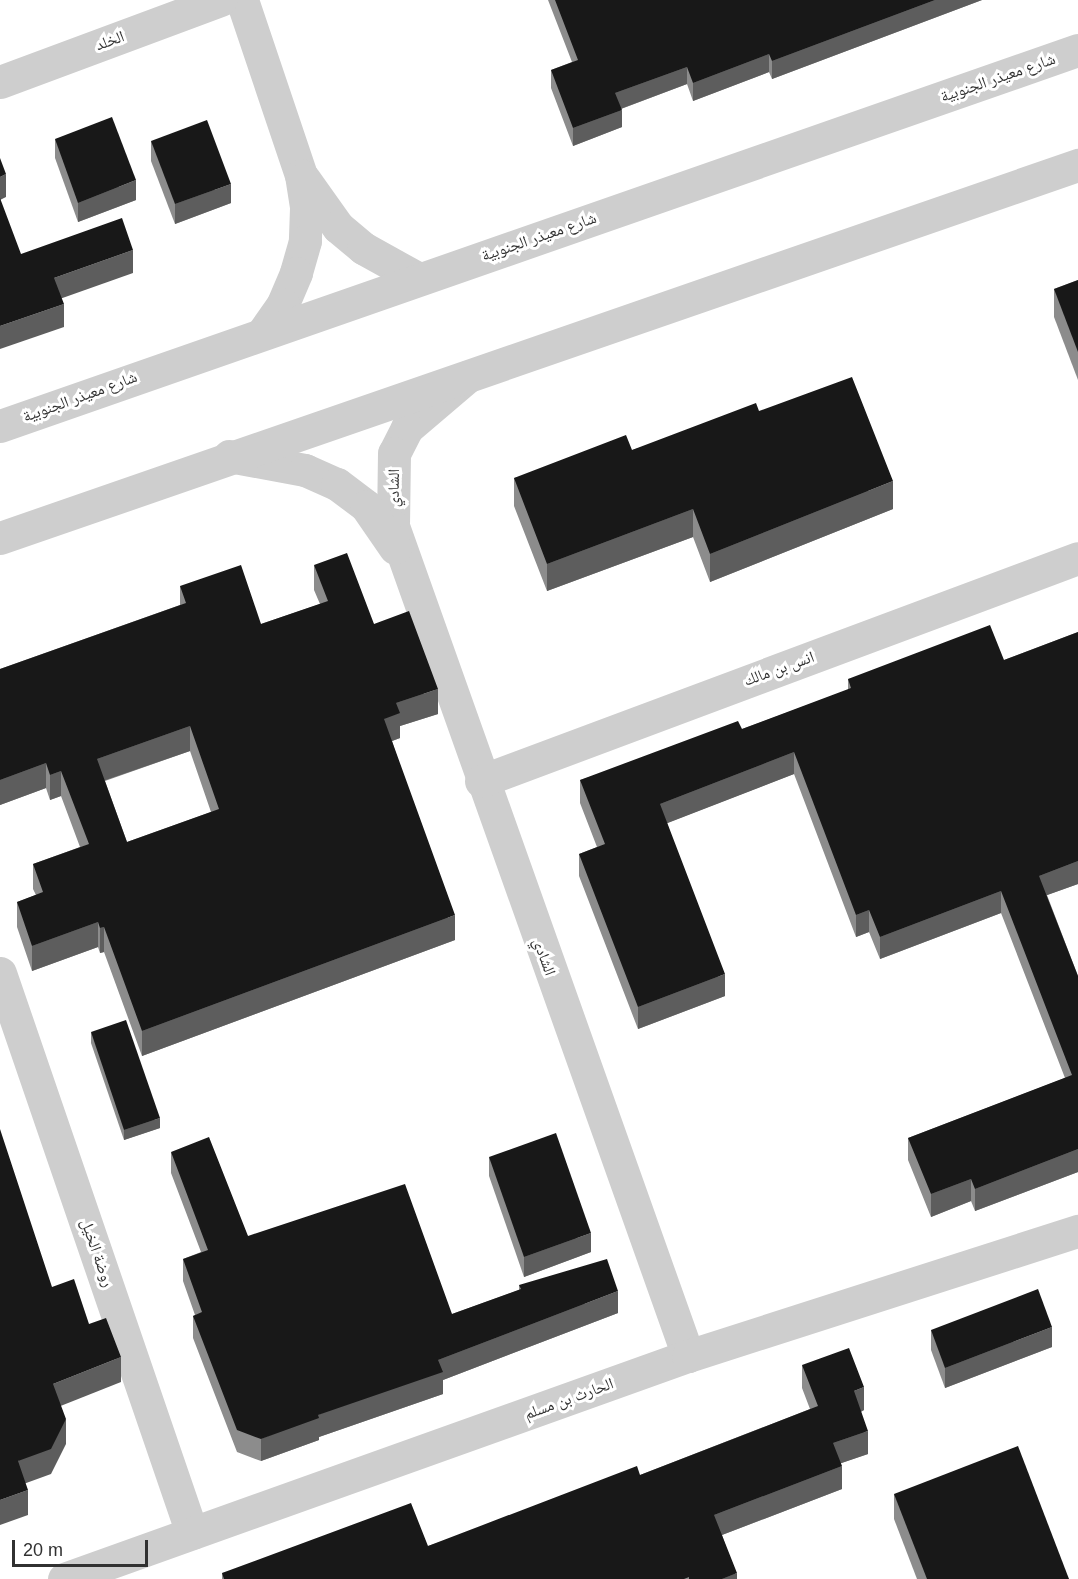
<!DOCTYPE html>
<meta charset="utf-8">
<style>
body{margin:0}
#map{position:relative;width:1078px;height:1579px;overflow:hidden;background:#fff;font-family:Arial,"Noto Naskh Arabic",sans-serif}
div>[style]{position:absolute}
.minor>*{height:33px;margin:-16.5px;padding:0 16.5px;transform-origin:16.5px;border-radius:16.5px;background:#cecece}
.tertiary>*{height:33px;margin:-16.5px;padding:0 16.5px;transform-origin:16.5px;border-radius:16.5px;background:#cecece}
.wall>*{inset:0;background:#8c8c8c}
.shaded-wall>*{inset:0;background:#5d5d5d}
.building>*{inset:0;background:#181818}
span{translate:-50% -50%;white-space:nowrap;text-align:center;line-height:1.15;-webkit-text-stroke:6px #fff;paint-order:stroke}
.street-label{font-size:16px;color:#313131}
.scale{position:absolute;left:12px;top:1540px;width:136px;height:27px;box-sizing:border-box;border:3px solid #313131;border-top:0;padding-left:8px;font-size:18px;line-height:21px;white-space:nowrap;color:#313131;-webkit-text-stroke:4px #fff;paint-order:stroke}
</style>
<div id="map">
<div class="minor">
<i style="left:242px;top:0;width:185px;rotate:71.4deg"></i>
<i style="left:301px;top:175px;width:33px;rotate:81deg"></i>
<i style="left:306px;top:208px;width:33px;rotate:92deg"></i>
<i style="left:305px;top:241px;width:33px;rotate:106deg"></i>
<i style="left:296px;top:273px;width:34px;rotate:113deg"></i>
<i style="left:283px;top:304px;width:33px;rotate:125deg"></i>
<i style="left:0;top:82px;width:235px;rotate:-20.4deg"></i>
<i style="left:304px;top:179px;width:59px;rotate:54.7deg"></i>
<i style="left:338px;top:227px;width:33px;rotate:40deg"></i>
<i style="left:363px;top:248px;width:64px;rotate:29deg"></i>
<i style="left:467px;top:377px;width:79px;rotate:139.6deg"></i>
<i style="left:407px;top:428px;width:28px;rotate:117deg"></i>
<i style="left:394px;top:453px;width:73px;rotate:90.8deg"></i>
<i style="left:393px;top:526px;width:881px;rotate:70.43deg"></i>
<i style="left:229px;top:456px;width:77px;rotate:10.4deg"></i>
<i style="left:305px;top:470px;width:35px;rotate:24deg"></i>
<i style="left:337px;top:484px;width:36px;rotate:37deg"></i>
<i style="left:366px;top:506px;width:51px;rotate:55.4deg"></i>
<i style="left:481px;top:781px;width:637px;rotate:-20.48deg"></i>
<i style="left:0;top:973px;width:592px;rotate:71.08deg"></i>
<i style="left:64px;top:1579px;width:663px;rotate:-19.67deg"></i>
<i style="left:688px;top:1356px;width:410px;rotate:-17.8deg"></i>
</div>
<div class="tertiary">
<i style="left:0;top:426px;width:1142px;rotate:-19.23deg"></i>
<i style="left:0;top:538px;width:1141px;rotate:-19.09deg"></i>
</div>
<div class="wall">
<i style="clip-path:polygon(548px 0,982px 0,772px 79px,769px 72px,693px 101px,687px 84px,621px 109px,622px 127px,573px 146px,551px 88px,551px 70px,572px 62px)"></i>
<i style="clip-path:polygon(55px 139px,136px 200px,78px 222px,55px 158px)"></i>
<i style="clip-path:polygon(151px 141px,231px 203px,175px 224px,151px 161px)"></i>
<i style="clip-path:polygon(1078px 280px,1078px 380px,1054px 317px,1054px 289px)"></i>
<i style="clip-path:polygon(759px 411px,893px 509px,710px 582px,693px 537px,547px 591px,514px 506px,514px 478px,632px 450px)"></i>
<i style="clip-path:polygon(evenodd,314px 565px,374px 624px,438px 714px,400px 726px,400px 738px,392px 741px,455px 940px,142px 1056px,104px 952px,100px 953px,98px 947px,32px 971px,17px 927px,17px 902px,36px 895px,33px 889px,33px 864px,80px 847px,61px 796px,50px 800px,46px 788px,0 805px,0 669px,180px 605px,180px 586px,261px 624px,320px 604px,314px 590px,314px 565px,190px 751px,211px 812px,127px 842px,105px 781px,190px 751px)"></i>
<i style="clip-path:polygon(1078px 632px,1078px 884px,1047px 895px,1078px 976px,1078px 1172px,975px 1211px,971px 1201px,931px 1217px,908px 1160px,908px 1138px,1065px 1078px,1001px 913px,880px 959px,869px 932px,856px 937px,794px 774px,667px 823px,725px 996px,638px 1029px,579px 876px,579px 854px,597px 847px,580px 803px,580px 780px,742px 729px,848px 690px,848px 679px,1004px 660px)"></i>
<i style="clip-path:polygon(91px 1032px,160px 1128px,124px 1140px,91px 1043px)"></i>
<i style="clip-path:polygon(171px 1152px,248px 1236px,452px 1314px,519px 1290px,519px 1285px,618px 1313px,443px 1380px,443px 1394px,319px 1437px,319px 1440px,261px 1461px,237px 1452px,193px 1338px,193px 1316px,195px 1315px,183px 1281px,183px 1259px,201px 1252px,171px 1173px)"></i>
<i style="clip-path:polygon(489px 1157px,591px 1252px,524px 1277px,489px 1176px)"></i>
<i style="clip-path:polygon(931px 1330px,1052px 1347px,945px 1388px,931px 1350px)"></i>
<i style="clip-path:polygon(802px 1365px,864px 1410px,861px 1412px,868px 1454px,841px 1463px,842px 1489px,722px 1535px,737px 1579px,222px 1579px,222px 1573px,428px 1546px,640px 1475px,810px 1409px,802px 1388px)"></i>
<i style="clip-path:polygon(894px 1494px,1069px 1579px,917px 1579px,894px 1519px)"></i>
</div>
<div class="shaded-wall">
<i style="clip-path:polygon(935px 0,982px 0,772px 79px,772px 61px)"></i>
<i style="clip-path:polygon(769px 54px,769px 72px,693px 101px,693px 83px)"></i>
<i style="clip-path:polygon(687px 67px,687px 84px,615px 111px,615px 93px)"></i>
<i style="clip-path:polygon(622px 110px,622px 127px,573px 146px,573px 128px)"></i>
<i style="clip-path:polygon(6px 174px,6px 197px,0 200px,0 177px)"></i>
<i style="clip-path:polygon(136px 180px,136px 200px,78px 222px,78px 203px)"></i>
<i style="clip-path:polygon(231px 184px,231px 203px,175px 224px,175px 204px)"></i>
<i style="clip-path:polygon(133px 250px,133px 273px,54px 301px,54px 278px)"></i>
<i style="clip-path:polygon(64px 304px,64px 327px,0 349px,0 326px)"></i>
<i style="clip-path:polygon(893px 481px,893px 509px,710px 582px,710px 554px)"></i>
<i style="clip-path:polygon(693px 509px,693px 537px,547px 591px,547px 564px)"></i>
<i style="clip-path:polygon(438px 689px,438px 714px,400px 726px,400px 738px,384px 744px,384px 719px,396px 703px)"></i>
<i style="clip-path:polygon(190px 726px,190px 751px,97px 783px,97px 759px)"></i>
<i style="clip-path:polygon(794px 752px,794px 774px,660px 826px,660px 804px)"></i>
<i style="clip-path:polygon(46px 763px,46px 788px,0 805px,0 780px)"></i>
<i style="clip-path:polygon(61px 771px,61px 796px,50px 800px,50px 775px)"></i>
<i style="clip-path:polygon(1078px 861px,1078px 884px,1039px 898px,1039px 876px)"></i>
<i style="clip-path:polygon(1001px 891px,1001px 913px,880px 959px,880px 937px)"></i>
<i style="clip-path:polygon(869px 910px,869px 932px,856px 937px,856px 915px)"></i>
<i style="clip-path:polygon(455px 915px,455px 940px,142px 1056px,142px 1031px)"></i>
<i style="clip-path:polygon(98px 922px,98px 947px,32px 971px,32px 946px)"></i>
<i style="clip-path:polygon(104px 927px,104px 952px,100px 953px,100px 928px)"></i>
<i style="clip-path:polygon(725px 974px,725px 996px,638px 1029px,638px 1007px)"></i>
<i style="clip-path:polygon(160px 1118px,160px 1128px,124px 1140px,124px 1130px)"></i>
<i style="clip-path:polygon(1078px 1149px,1078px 1172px,975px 1211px,975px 1189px)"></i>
<i style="clip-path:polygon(971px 1179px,971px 1201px,931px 1217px,931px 1194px)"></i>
<i style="clip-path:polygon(591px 1233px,591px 1252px,524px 1277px,524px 1257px)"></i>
<i style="clip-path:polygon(618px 1291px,618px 1313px,443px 1380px,443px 1394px,319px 1437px,319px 1440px,261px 1461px,261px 1439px,318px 1415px,438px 1360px)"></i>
<i style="clip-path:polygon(1052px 1327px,1052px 1347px,945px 1388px,945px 1368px)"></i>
<i style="clip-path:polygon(121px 1357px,121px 1382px,53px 1409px,53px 1384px)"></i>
<i style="clip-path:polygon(864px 1387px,864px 1410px,854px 1415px,854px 1391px)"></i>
<i style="clip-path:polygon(66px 1419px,66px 1444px,51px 1474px,18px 1486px,18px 1461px)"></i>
<i style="clip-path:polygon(868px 1431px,868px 1454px,833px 1466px,833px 1443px)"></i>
<i style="clip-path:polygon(842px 1466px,842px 1489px,714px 1538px,714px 1515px)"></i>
<i style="clip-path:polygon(28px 1490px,28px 1515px,0 1525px,0 1500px)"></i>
<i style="clip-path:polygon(737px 1573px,737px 1579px,722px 1579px)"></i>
</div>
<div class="building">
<i style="clip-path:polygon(555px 0,935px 0,772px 61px,769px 54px,693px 83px,687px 67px,615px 93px,622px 110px,573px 128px,551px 70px,578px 60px)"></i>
<i style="clip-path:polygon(112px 117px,136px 180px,78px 203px,55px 139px)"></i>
<i style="clip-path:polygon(207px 120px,231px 184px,175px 204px,151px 141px)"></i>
<i style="clip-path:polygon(0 158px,6px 174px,0 177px)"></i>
<i style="clip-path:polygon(0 198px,21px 254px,122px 218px,133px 250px,54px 278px,64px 304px,0 326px)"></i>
<i style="clip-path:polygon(1078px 280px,1078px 352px,1054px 289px)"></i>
<i style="clip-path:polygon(852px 377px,893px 481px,710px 554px,693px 509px,547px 564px,514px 478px,626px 435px,632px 450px,756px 403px,759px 411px)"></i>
<i style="clip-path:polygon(evenodd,347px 553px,374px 624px,409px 611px,438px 689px,396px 703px,400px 713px,384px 719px,455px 915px,142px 1031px,104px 927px,100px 928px,98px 922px,32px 946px,17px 902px,43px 892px,33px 864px,89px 844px,61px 771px,50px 775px,46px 763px,0 780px,0 669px,186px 603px,180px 586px,241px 565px,261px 624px,328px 601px,314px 565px,347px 553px,190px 726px,219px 809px,127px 842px,97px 759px,190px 726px)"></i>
<i style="clip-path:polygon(990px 625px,1004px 660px,1078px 632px,1078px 861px,1039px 876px,1078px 976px,1078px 1149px,975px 1189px,971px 1179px,931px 1194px,908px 1138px,1072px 1075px,1001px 891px,880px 937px,869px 910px,856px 915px,794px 752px,660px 804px,725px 974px,638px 1007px,579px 854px,605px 844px,580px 780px,738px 721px,742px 729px,851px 688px,848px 679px)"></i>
<i style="clip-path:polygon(126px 1020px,160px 1118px,124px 1130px,91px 1032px)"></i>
<i style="clip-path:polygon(0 1129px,52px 1287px,74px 1279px,89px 1324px,106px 1318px,121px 1357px,53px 1384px,66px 1419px,51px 1449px,18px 1461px,28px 1490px,0 1500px)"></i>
<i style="clip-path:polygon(556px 1133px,591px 1233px,524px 1257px,489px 1157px)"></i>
<i style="clip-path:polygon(209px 1137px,248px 1236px,405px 1184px,452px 1314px,521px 1289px,519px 1285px,607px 1259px,618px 1291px,438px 1360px,443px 1372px,318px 1415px,319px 1418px,261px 1439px,237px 1430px,193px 1316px,202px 1312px,183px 1259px,208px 1250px,171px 1152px)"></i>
<i style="clip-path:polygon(1038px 1289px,1052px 1327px,945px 1368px,931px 1330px)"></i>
<i style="clip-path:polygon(849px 1348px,864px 1387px,854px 1391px,868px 1431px,833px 1443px,842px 1466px,714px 1515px,737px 1573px,722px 1579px,689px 1579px,689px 1577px,684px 1579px,224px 1579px,222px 1573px,411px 1503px,428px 1546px,637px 1466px,640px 1475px,818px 1406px,802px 1365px)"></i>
<i style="clip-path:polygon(1018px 1446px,1069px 1579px,927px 1579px,894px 1494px)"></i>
</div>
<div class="street-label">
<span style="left:110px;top:41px;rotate:-20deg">الخلد</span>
<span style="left:998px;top:78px;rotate:-19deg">شارع معيذر الجنوبية</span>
<span style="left:539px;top:237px;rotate:-19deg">شارع معيذر الجنوبية</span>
<span style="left:80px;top:397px;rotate:-20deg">شارع معيذر الجنوبية</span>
<span style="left:394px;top:488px;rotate:-89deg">الشادي</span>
<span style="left:779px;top:669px;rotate:-20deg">انس بن مالك</span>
<span style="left:544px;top:957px;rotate:70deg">الشادي</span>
<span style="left:97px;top:1253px;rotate:71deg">روضة الخيل</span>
<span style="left:569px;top:1399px;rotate:-20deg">الحارث بن مسلم</span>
</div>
<div class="scale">20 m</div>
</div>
